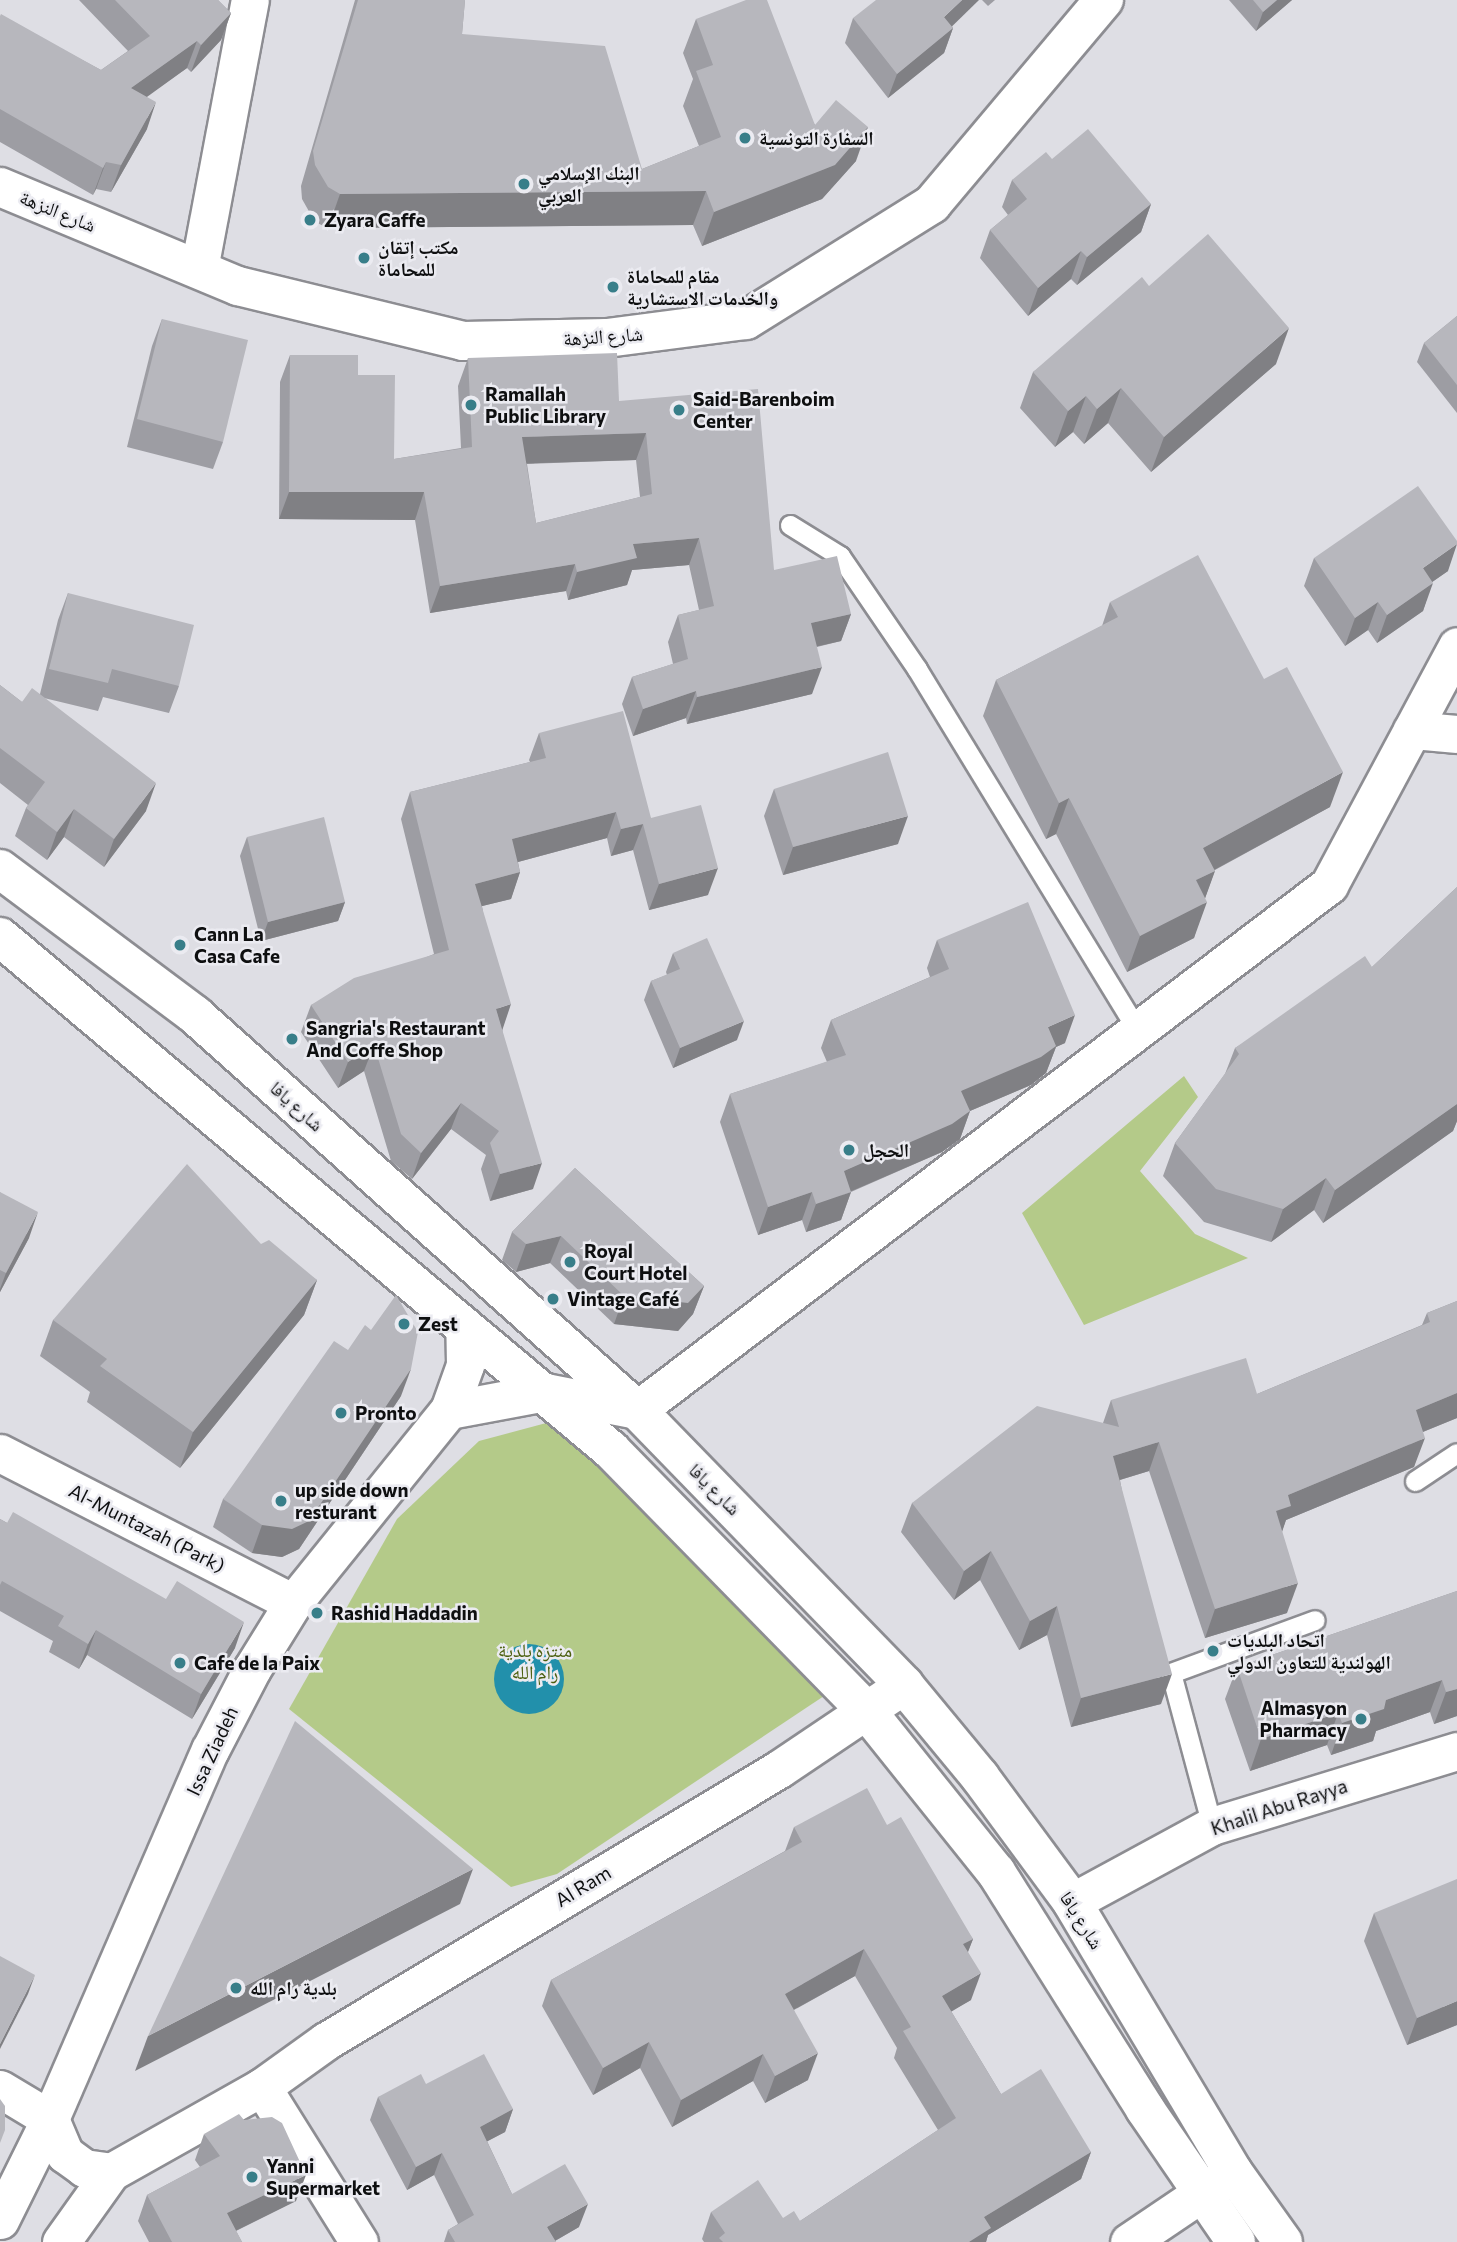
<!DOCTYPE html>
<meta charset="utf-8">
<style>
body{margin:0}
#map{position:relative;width:1457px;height:2242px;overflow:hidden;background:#dedee4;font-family:Commissioner,"Noto Naskh Arabic",sans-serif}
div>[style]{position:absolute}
.green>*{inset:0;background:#b4ca89}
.water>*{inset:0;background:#2290ab}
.round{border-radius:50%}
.roads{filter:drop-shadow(2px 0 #8d8d92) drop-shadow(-2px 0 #8d8d92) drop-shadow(0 2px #8d8d92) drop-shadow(0 -2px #8d8d92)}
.service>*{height:19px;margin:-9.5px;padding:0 9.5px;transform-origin:9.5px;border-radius:9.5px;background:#fff}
.minor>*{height:37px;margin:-18.5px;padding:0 18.5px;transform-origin:18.5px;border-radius:18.5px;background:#fff}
.tertiary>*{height:38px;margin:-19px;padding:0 19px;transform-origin:19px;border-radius:19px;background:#fff}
.secondary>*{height:38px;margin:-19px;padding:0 19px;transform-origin:19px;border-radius:19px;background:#fff}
.wall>*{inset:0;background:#9d9da3}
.shaded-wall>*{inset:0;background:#808084}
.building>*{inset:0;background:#b7b7bd}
.dots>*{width:19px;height:19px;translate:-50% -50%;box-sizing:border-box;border:4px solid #ebebf1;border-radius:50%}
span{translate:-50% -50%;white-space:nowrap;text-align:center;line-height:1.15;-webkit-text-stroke:5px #ebebf1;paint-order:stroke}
.poi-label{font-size:19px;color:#0e0f10;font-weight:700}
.left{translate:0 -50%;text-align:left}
.right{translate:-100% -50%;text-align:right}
.street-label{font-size:19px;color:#0e0f10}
.park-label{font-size:19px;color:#4b5f0f}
</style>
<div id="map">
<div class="green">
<i style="clip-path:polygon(1184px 1076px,1198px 1097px,1140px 1171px,1195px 1234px,1248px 1258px,1084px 1325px,1022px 1213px)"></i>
<i style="clip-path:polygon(565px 1418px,830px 1692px,557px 1874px,511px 1887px,289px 1709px,397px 1519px,479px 1441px)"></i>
</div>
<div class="water">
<i class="round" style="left:494px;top:1644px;width:70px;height:70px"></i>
</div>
<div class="roads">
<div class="service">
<i style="left:790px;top:525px;width:59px;rotate:31.8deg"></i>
<i style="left:840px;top:556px;width:137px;rotate:55.7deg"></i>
<i style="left:917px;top:669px;width:424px;rotate:58.6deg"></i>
<i style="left:1415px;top:1481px;width:50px;rotate:-33.7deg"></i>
<i style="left:1212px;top:1826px;width:158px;rotate:-105deg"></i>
<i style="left:1171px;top:1673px;width:153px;rotate:-20.2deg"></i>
</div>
<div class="minor">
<i style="left:199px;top:269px;width:274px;rotate:-79.3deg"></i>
<i style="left:1412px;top:730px;width:45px;rotate:5.1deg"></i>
<i style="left:449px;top:1410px;width:48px;rotate:-70.4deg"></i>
<i style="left:465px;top:1365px;width:39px;rotate:-91deg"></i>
<i style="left:0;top:1453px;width:329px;rotate:27.1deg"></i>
<i style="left:1072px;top:1902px;width:159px;rotate:-28.5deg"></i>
<i style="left:1212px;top:1826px;width:256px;rotate:-17deg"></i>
<i style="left:262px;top:2087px;width:183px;rotate:58deg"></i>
<i style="left:0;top:2089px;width:58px;rotate:31deg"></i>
<i style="left:50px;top:2119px;width:38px;rotate:67deg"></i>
<i style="left:65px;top:2154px;width:24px;rotate:36deg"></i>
<i style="left:84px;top:2168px;width:27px;rotate:8deg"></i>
<i style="left:111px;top:2172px;width:173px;rotate:-29.4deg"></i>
<i style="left:262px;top:2087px;width:79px;rotate:-35.7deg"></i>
<i style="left:326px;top:2041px;width:528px;rotate:-30.98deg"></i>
<i style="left:779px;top:1769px;width:151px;rotate:-33.9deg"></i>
<i style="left:0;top:2220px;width:113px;rotate:-63.7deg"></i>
<i style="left:50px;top:2119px;width:402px;rotate:-66.6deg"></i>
<i style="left:210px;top:1750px;width:91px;rotate:-62.6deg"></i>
<i style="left:252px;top:1669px;width:78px;rotate:-58.2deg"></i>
<i style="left:293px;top:1603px;width:248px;rotate:-51.1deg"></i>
<i style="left:449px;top:1410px;width:98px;rotate:-10.6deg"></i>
<i style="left:545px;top:1392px;width:94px;rotate:11.1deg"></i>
<i style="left:637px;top:1410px;width:869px;rotate:-37.19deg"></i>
<i style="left:1329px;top:885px;width:271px;rotate:-61.8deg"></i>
<i style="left:61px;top:2242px;width:86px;rotate:-54.5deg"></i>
<i style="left:1129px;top:2242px;width:118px;rotate:-34deg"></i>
</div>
<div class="tertiary">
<i style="left:0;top:187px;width:258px;rotate:22.6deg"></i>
<i style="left:238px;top:286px;width:232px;rotate:13.7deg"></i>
<i style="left:463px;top:341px;width:144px;rotate:-1.2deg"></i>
<i style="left:607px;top:338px;width:140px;rotate:-7.4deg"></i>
<i style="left:746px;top:320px;width:219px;rotate:-31.9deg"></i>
<i style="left:932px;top:204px;width:267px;rotate:-49.9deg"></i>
</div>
<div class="secondary">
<i style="left:0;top:869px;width:244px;rotate:36.8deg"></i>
<i style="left:195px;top:1015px;width:593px;rotate:41.79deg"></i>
<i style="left:637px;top:1410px;width:383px;rotate:45.8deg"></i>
<i style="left:904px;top:1685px;width:119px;rotate:50.4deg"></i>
<i style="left:980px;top:1777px;width:155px;rotate:53.6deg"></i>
<i style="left:1072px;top:1902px;width:314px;rotate:59.2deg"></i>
<i style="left:1233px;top:2172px;width:86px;rotate:54.5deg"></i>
<i style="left:0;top:937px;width:798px;rotate:40.02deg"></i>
<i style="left:611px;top:1450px;width:364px;rotate:45.6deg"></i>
<i style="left:866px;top:1710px;width:208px;rotate:51.3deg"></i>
<i style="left:996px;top:1872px;width:280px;rotate:57.8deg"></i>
<i style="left:1145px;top:2109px;width:161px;rotate:55.6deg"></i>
</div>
</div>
<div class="wall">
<i style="clip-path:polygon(79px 0,218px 0,231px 13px,221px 40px,191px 72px,187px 68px,147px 96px,147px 129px,111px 192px,96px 189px,93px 195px,0 142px,0 16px,101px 70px,128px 51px)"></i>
<i style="clip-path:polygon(355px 0,465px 0,462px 34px,642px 169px,699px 146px,683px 106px,693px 79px,683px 53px,696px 19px,856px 161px,822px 199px,702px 246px,693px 225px,328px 228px,315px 222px,302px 199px,301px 186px)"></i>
<i style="clip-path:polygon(982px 0,995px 0,988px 6px)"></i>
<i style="clip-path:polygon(1229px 0,1292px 0,1256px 31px)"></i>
<i style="clip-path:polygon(853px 18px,952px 26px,953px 28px,944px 53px,888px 98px,845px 43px)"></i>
<i style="clip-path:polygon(1052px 159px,1151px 204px,1141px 232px,1077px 285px,1071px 279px,1028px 316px,980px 258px,990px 230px,1008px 215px,1002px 207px,1012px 180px)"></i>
<i style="clip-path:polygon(1149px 286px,1276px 364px,1151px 472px,1108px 423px,1084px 444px,1073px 432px,1055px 447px,1020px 408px,1033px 372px)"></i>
<i style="clip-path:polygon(1457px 316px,1457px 413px,1417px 362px,1424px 343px)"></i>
<i style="clip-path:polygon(162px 319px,223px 442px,213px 469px,127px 447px,152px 346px)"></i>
<i style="clip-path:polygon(evenodd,290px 355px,358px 375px,394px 459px,461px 448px,458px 386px,468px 358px,619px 401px,774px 570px,851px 614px,841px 641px,817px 647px,812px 694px,687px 724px,686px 718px,633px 736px,622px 704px,632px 677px,673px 664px,668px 642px,678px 615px,699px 610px,689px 565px,632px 570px,627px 585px,568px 600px,566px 591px,430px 613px,415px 520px,279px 519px,280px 382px,290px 355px,636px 460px,640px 497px,536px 523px,527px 464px,636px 460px)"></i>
<i style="clip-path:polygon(1314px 558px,1448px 571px,1432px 582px,1423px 611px,1377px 643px,1368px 630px,1345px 646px,1304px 586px)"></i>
<i style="clip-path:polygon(68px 593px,179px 686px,169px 713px,103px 697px,98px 711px,44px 698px,146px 811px,104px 867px,64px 837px,47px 860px,15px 836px,26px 808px,28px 805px,0 783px,0 685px,22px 702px,40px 694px,58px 620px)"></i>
<i style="clip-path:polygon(1110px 602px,1330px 807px,1215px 870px,1205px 898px,1194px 938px,1127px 972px,1056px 834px,1046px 839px,983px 716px,996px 680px,1102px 626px)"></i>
<i style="clip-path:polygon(539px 733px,651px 818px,708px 895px,649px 910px,633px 850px,611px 856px,607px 838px,518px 862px,520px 872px,511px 899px,482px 906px,502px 1029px,533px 1189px,490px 1201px,481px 1169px,486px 1155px,451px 1129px,412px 1179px,391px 1161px,364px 1071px,338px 1088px,301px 1032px,311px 1005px,434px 954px,401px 819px,410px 792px,530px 762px,529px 760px)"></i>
<i style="clip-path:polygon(774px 789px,898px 844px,783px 875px,764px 816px)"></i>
<i style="clip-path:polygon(247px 837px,345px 902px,338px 921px,261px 941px,240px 856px)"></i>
<i style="clip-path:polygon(1457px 887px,1457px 1121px,1453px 1131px,1323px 1223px,1314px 1210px,1271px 1242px,1204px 1222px,1163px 1176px,1175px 1143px,1225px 1074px,1235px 1048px,1372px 967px)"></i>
<i style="clip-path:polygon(937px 940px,1065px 1043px,1056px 1047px,1046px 1073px,1031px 1085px,970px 1111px,960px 1139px,942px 1152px,851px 1192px,841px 1220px,806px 1232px,802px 1220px,758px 1235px,720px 1122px,730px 1094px,827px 1062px,821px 1048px,831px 1020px,930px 977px,927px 968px)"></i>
<i style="clip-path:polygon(673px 953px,737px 1040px,673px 1068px,644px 1000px,651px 981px,667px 975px,666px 972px)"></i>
<i style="clip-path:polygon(575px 1168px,704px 1286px,693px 1314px,678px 1331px,614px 1324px,550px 1263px,516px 1272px,502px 1260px,512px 1232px)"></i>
<i style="clip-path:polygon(0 1192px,29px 1238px,0 1292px)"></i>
<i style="clip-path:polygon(261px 1244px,317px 1280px,304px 1315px,180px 1468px,87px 1402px,90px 1392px,40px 1356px,53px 1320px)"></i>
<i style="clip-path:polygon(1457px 1301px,1457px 1418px,1423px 1432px,1414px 1467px,1286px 1520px,1282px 1531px,1287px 1613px,1205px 1638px,1149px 1471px,1120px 1480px,1161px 1704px,1071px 1727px,1047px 1635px,1019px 1650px,980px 1580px,954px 1600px,901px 1532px,912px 1503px,1103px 1423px,1111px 1400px,1257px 1394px,1422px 1325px,1427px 1313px)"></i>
<i style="clip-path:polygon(401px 1396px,299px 1549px,282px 1557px,252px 1553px,213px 1527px,223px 1499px)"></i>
<i style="clip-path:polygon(0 1519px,235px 1648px,192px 1719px,87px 1655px,79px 1669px,49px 1652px,53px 1641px,0 1611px)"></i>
<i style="clip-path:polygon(1457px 1591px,1457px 1716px,1434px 1724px,1430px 1712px,1376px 1731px,1373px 1741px,1331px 1755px,1327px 1745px,1250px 1771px,1225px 1699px,1237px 1667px)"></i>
<i style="clip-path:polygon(887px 1825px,973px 1939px,968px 1951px,971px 2000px,951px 2011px,1001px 2094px,1091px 2152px,1081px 2179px,988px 2235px,986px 2242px,704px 2242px,702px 2239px,711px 2212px,783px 2218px,800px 2221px,938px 2130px,894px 2058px,897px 2048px,855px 1976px,794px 2010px,808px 2080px,765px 2103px,753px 2081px,672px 2127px,640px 2068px,593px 2095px,542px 2006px,551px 1980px,785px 1851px,794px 1827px)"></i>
<i style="clip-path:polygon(1374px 1913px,1457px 2025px,1407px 2045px,1364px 1941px)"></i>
<i style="clip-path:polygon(426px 2084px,513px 2109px,505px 2132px,487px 2141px,512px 2194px,579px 2227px,555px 2241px,556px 2242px,444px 2242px,448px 2230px,458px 2224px,434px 2175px,407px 2190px,370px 2120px,378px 2097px)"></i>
<i style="clip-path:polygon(204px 2134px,296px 2201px,236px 2231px,242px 2242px,149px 2242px,138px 2221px,147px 2195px,200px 2167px,195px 2160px)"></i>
</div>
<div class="shaded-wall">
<i style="clip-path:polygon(962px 0,979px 0,936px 42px,944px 17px)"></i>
<i style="clip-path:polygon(1277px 0,1292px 0,1256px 31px,1263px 12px)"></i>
<i style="clip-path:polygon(231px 13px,221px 40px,191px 72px,201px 45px)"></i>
<i style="clip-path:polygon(953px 28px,944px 53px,888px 98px,897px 74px)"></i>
<i style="clip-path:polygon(197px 41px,187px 68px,122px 115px,131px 88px)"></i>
<i style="clip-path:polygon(156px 102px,147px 129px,111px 192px,121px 165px)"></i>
<i style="clip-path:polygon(868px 127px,856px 161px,822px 199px,702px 246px,714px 212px)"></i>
<i style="clip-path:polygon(106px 162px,96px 189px,93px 195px,103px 168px)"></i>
<i style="clip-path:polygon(706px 191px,693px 225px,328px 228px,340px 194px)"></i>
<i style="clip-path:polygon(1151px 204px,1141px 232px,1077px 285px,1087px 257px)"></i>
<i style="clip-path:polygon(1081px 251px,1071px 279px,1028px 316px,1038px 288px)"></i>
<i style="clip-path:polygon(1289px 328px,1276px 364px,1151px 472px,1164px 437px)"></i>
<i style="clip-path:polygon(1121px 388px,1108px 423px,1084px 444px,1097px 409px)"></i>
<i style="clip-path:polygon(1086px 396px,1073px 432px,1055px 447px,1068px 411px)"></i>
<i style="clip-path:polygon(646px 433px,636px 460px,513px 464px,522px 437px)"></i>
<i style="clip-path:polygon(289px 492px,424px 492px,415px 520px,279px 519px)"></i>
<i style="clip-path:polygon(699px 538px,689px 565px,632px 570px,627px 585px,568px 600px,577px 572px,633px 544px)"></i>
<i style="clip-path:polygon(1457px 544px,1448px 571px,1412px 596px,1423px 568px)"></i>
<i style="clip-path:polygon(575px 564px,566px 591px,430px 613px,440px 586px)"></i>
<i style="clip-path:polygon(1433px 583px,1423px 611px,1377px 643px,1387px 615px)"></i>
<i style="clip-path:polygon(1378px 602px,1368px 630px,1345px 646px,1355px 618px)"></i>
<i style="clip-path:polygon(851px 614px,841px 641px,801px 650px,811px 623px)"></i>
<i style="clip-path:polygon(822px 667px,812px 694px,687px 724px,697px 697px)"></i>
<i style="clip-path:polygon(696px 691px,686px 718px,633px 736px,643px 709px)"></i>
<i style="clip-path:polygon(1343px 772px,1330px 807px,1190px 883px,1203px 848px)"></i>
<i style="clip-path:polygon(156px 783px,146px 811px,104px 867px,114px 839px)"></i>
<i style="clip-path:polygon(1069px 798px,1056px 834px,1046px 839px,1059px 803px)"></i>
<i style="clip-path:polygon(74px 809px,64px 837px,47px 860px,57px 832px)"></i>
<i style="clip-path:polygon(616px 812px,607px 838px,503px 866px,512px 839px)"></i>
<i style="clip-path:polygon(908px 816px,898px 844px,783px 875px,793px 847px)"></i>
<i style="clip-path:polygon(643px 824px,633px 850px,611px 856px,621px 829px)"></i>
<i style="clip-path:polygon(718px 868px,708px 895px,649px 910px,659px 884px)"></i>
<i style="clip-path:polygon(1215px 871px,1203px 904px,1207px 902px,1194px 938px,1127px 972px,1140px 936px,1196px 880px)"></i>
<i style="clip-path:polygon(520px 872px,511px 899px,466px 910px,475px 884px)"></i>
<i style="clip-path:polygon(345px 902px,338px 921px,261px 941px,268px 922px)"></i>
<i style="clip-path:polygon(511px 1004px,502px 1031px,496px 1009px)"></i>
<i style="clip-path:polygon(1075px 1015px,1065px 1043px,1056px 1047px,1046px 1073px,1031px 1085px,951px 1119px,961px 1091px,1048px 1027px)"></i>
<i style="clip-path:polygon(744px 1021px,737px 1040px,673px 1068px,680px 1048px)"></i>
<i style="clip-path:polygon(374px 1045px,364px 1071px,338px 1088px,348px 1062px)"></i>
<i style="clip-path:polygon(461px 1103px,451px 1129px,412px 1179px,421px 1153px)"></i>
<i style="clip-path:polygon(1457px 1104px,1457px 1121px,1453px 1131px,1323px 1223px,1335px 1190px)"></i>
<i style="clip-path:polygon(970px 1111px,960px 1139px,942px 1152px,840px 1196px,851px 1192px,841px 1220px,806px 1232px,816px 1204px,844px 1171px)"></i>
<i style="clip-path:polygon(542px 1163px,533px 1189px,490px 1201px,500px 1174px)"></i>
<i style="clip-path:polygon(1326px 1178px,1314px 1210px,1271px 1242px,1283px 1209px)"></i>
<i style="clip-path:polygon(812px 1192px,802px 1220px,758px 1235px,768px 1207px)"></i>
<i style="clip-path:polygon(38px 1212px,29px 1238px,0 1292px,0 1289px,6px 1273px)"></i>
<i style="clip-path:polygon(561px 1236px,550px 1263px,516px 1272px,526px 1244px)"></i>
<i style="clip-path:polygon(317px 1280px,304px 1315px,180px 1468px,193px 1432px)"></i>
<i style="clip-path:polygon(704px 1286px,693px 1314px,678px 1331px,614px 1324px,624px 1296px)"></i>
<i style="clip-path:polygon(411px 1369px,401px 1396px,299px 1549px,282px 1557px,252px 1553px,262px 1525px)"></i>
<i style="clip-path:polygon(1457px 1393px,1457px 1418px,1405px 1439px,1416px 1410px)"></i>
<i style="clip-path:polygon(1425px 1438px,1414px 1467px,1286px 1520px,1281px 1535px,1276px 1511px,1288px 1495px)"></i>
<i style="clip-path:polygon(1159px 1442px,1149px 1471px,1103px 1485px,1113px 1456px)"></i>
<i style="clip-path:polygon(991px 1551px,980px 1580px,954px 1600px,964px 1571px)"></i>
<i style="clip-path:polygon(1298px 1583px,1287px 1613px,1205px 1638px,1215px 1609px)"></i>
<i style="clip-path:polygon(1057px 1606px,1047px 1635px,1019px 1650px,1030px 1621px)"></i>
<i style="clip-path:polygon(244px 1622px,235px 1648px,192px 1719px,201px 1694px)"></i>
<i style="clip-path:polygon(96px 1630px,87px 1655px,79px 1669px,88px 1644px)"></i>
<i style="clip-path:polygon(1172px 1674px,1161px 1704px,1071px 1727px,1081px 1698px)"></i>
<i style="clip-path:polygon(1442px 1680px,1430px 1712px,1376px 1731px,1373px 1741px,1331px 1755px,1342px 1723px,1386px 1700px)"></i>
<i style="clip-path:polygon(1457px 1689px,1457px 1716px,1434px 1724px,1446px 1692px)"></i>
<i style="clip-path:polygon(1338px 1713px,1327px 1745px,1250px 1771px,1261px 1739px)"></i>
<i style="clip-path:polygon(473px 1869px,460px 1904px,135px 2071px,148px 2036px)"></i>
<i style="clip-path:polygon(973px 1939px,963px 1965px,963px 1944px)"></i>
<i style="clip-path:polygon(864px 1949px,855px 1976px,775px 2020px,785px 1994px)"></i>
<i style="clip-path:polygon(981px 1973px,971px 2000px,932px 2023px,942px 1996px)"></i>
<i style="clip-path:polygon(35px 1975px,28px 1994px,0 2049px,0 2044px)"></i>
<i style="clip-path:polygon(1457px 2001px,1457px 2025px,1407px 2045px,1417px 2018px)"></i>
<i style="clip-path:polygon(649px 2042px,640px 2068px,593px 2095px,603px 2068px)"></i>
<i style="clip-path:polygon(818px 2053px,808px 2080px,765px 2103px,775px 2076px)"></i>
<i style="clip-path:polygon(763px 2054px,753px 2081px,672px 2127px,681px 2100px)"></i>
<i style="clip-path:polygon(513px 2109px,505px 2132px,471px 2150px,480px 2127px)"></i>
<i style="clip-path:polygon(1091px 2152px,1081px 2179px,988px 2235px,986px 2242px,969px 2242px,984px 2217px)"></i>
<i style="clip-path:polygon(442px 2153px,434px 2175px,407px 2190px,416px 2167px)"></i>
<i style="clip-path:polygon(306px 2175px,296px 2201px,217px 2240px,227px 2213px)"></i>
<i style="clip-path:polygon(588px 2204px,579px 2227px,553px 2242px,547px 2227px)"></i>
</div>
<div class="building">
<i style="clip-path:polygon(115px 0,218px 0,231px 13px,201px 45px,197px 41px,131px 88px,156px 102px,121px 165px,106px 162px,103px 168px,0 109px,0 16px,1px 14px,101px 70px,150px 36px)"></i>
<i style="clip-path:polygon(358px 0,465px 0,462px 34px,605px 46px,642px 169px,721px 137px,696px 71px,713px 65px,696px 19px,746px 0,767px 0,815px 125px,836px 100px,868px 127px,835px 165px,714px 212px,706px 191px,340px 194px,328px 187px,315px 165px,313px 151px)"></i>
<i style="clip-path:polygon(876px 0,962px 0,944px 17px,953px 28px,897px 74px,853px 18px)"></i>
<i style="clip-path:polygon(1253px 0,1277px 0,1263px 12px)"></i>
<i style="clip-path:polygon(1088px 129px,1151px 204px,1087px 257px,1081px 251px,1038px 288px,990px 230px,1027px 199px,1012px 180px,1046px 152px,1052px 159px)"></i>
<i style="clip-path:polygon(1208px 234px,1289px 328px,1164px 437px,1121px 388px,1097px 409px,1086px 396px,1068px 411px,1033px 372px,1142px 277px,1149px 286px)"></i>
<i style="clip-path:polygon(1457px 316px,1457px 385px,1424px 343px)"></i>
<i style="clip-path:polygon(162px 319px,248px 340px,223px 442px,137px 419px)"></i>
<i style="clip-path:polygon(evenodd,617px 353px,619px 401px,758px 389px,774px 570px,837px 556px,851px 614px,811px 623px,822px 667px,697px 697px,696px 691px,643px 709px,632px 677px,688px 659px,678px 615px,714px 606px,699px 538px,633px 544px,637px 558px,577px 572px,575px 564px,440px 586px,424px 492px,289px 492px,290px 355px,358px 355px,358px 375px,395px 375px,394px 459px,472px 447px,468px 358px,617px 353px,646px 433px,652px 494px,536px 523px,522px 437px,646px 433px)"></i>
<i style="clip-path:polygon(1418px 486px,1457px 541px,1457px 544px,1423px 568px,1433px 583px,1387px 615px,1378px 602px,1355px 618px,1314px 558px)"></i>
<i style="clip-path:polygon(1198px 555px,1264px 679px,1287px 667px,1343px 772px,1203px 848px,1215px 871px,1196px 880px,1207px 902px,1140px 936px,1069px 798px,1059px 803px,996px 680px,1118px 617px,1110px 602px)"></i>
<i style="clip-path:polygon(68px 593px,194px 625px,179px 686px,112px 669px,108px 683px,49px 669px)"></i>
<i style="clip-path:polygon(0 685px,22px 702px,32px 688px,156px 783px,114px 839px,74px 809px,57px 832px,26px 808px,45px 782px,0 748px)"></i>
<i style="clip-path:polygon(623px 711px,651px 818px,701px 805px,718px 868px,659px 884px,643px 824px,621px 829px,616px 812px,512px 839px,520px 872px,475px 884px,511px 1004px,496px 1009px,542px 1163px,500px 1174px,490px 1143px,499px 1131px,461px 1103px,421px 1153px,401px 1134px,374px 1045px,348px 1062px,311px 1005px,354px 978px,449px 950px,410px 792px,546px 758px,539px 733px)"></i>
<i style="clip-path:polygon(888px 752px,908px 816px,793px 847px,774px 789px)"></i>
<i style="clip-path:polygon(324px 817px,345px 902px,268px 922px,247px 837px)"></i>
<i style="clip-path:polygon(1457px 887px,1457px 1104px,1335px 1190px,1326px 1178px,1283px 1209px,1216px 1189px,1175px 1143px,1239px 1054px,1235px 1048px,1365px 956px,1372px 967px)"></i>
<i style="clip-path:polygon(1028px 902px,1075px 1015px,1048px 1027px,1056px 1046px,1041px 1057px,961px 1091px,970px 1111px,952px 1124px,844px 1171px,851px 1192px,816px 1204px,812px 1192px,768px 1207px,730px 1094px,846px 1055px,831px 1020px,949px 969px,937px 940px)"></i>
<i style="clip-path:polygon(707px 938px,744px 1021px,680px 1048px,651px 981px,680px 969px,673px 953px)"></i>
<i style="clip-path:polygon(187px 1164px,261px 1244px,269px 1240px,317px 1280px,193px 1432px,100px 1366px,107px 1359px,53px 1320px)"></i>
<i style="clip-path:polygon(575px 1168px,704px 1286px,688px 1303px,624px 1296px,561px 1236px,526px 1244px,512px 1232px)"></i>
<i style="clip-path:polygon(0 1192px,38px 1212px,6px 1273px,0 1270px)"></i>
<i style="clip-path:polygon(396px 1295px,418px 1332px,411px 1369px,309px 1521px,292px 1529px,262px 1525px,223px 1499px,334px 1341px,348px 1350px,365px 1325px,371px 1330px)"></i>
<i style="clip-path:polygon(1457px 1301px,1457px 1393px,1416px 1410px,1425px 1438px,1288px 1495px,1291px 1506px,1276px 1511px,1298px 1583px,1215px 1609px,1159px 1442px,1113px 1456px,1172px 1674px,1081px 1698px,1057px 1606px,1030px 1621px,991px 1551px,964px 1571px,912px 1503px,1037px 1406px,1119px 1427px,1111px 1400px,1246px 1358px,1257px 1394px,1430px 1322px,1427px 1313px)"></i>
<i style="clip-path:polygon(13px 1512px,166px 1599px,177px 1581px,244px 1622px,201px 1694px,96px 1630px,88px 1644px,58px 1626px,64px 1616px,2px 1581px,0 1585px,0 1519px,7px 1523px)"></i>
<i style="clip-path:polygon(1457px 1591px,1457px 1689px,1446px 1692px,1442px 1680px,1386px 1700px,1384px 1709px,1342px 1723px,1338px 1713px,1261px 1739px,1237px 1667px)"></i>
<i style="clip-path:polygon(295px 1721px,473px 1869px,148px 2036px)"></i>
<i style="clip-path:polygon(867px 1788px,887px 1825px,901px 1817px,973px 1939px,963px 1944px,981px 1973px,942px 1996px,1001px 2094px,1041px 2069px,1091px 2152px,984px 2217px,991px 2228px,969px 2242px,723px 2242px,719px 2238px,725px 2233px,711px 2212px,758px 2180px,783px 2218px,794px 2211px,800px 2221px,956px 2118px,903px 2031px,911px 2027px,864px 1949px,785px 1994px,818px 2053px,775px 2076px,763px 2054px,681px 2100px,649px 2042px,603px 2068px,551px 1980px,802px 1842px,794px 1827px)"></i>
<i style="clip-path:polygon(1457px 1879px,1457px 2001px,1417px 2018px,1374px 1913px)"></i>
<i style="clip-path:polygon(0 1956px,35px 1975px,0 2044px)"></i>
<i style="clip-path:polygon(484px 2054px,513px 2109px,480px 2127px,512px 2194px,565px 2164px,588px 2204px,547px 2227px,556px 2242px,455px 2242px,448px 2230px,474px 2215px,442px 2153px,416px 2167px,378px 2097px,421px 2074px,426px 2084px)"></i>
<i style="clip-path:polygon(0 2099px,5px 2106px,5px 2130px,0 2143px)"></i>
<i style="clip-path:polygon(239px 2114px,244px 2120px,272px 2117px,282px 2123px,306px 2175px,227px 2213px,242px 2242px,172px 2242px,147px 2195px,220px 2156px,204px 2134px)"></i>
</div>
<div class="dots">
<i style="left:745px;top:138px;background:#387e89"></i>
<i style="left:524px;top:184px;background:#387e89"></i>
<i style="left:310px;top:220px;background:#387e89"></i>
<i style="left:364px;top:258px;background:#387e89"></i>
<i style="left:613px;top:287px;background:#387e89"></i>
<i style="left:471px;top:405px;background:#387e89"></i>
<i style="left:679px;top:410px;background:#387e89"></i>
<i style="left:180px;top:945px;background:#387e89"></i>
<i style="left:292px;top:1039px;background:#387e89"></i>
<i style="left:849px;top:1150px;background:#387e89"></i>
<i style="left:570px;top:1262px;background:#387e89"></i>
<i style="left:553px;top:1299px;background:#387e89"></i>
<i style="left:404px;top:1324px;background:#387e89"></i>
<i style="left:341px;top:1413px;background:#387e89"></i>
<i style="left:281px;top:1501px;background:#387e89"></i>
<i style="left:317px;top:1613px;background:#387e89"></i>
<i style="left:1213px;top:1651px;background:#387e89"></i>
<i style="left:180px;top:1663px;background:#387e89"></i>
<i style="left:1361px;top:1719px;background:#387e89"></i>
<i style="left:236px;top:1988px;background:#387e89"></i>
<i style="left:252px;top:2177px;background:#387e89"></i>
</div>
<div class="poi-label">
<span class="left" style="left:759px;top:138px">السفارة التونسية</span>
<span class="left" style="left:538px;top:184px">البنك الإسلامي<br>العربي</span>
<span class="left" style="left:324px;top:220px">Zyara Caffe</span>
<span class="left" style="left:378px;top:258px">مكتب إتقان<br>للمحاماة</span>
<span class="left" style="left:627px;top:287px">مقام للمحاماة<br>والخدمات الاستشارية</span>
<span class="left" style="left:485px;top:405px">Ramallah<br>Public Library</span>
<span class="left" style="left:693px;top:410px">Said-Barenboim<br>Center</span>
<span class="left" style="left:194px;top:945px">Cann La<br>Casa Cafe</span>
<span class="left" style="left:306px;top:1039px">Sangria's Restaurant<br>And Coffe Shop</span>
<span class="left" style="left:863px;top:1150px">الحجل</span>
<span class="left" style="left:584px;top:1262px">Royal<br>Court Hotel</span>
<span class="left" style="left:567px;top:1299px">Vintage Café</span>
<span class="left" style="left:418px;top:1324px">Zest</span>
<span class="left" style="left:355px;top:1413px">Pronto</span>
<span class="left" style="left:295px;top:1501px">up side down<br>resturant</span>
<span class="left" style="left:331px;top:1613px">Rashid Haddadin</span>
<span class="left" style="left:1227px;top:1651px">اتحاد البلديات<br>الهولندية للتعاون الدولي</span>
<span class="left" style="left:194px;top:1663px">Cafe de la Paix</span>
<span class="right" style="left:1347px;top:1719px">Almasyon<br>Pharmacy</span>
<span class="left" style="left:250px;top:1988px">بلدية رام الله</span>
<span class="left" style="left:266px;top:2177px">Yanni<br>Supermarket</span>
</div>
<div class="street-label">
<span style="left:58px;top:211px;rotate:22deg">شارع النزهة</span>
<span style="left:603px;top:336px;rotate:-4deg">شارع النزهة</span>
<span style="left:297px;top:1106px;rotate:42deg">شارع يافا</span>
<span style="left:715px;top:1489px;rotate:45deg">شارع يافا</span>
<span style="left:147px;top:1528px;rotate:27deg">Al-Muntazah (Park)</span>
<span style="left:212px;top:1751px;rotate:-65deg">Issa Ziadeh</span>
<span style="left:1279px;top:1807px;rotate:-18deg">Khalil Abu Rayya</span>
<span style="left:583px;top:1886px;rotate:-31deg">Al Ram</span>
<span style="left:1082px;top:1920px;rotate:58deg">شارع يافا</span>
</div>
<div class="park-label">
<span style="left:535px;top:1661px">منتزه بلدية<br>رام الله</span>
</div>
</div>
